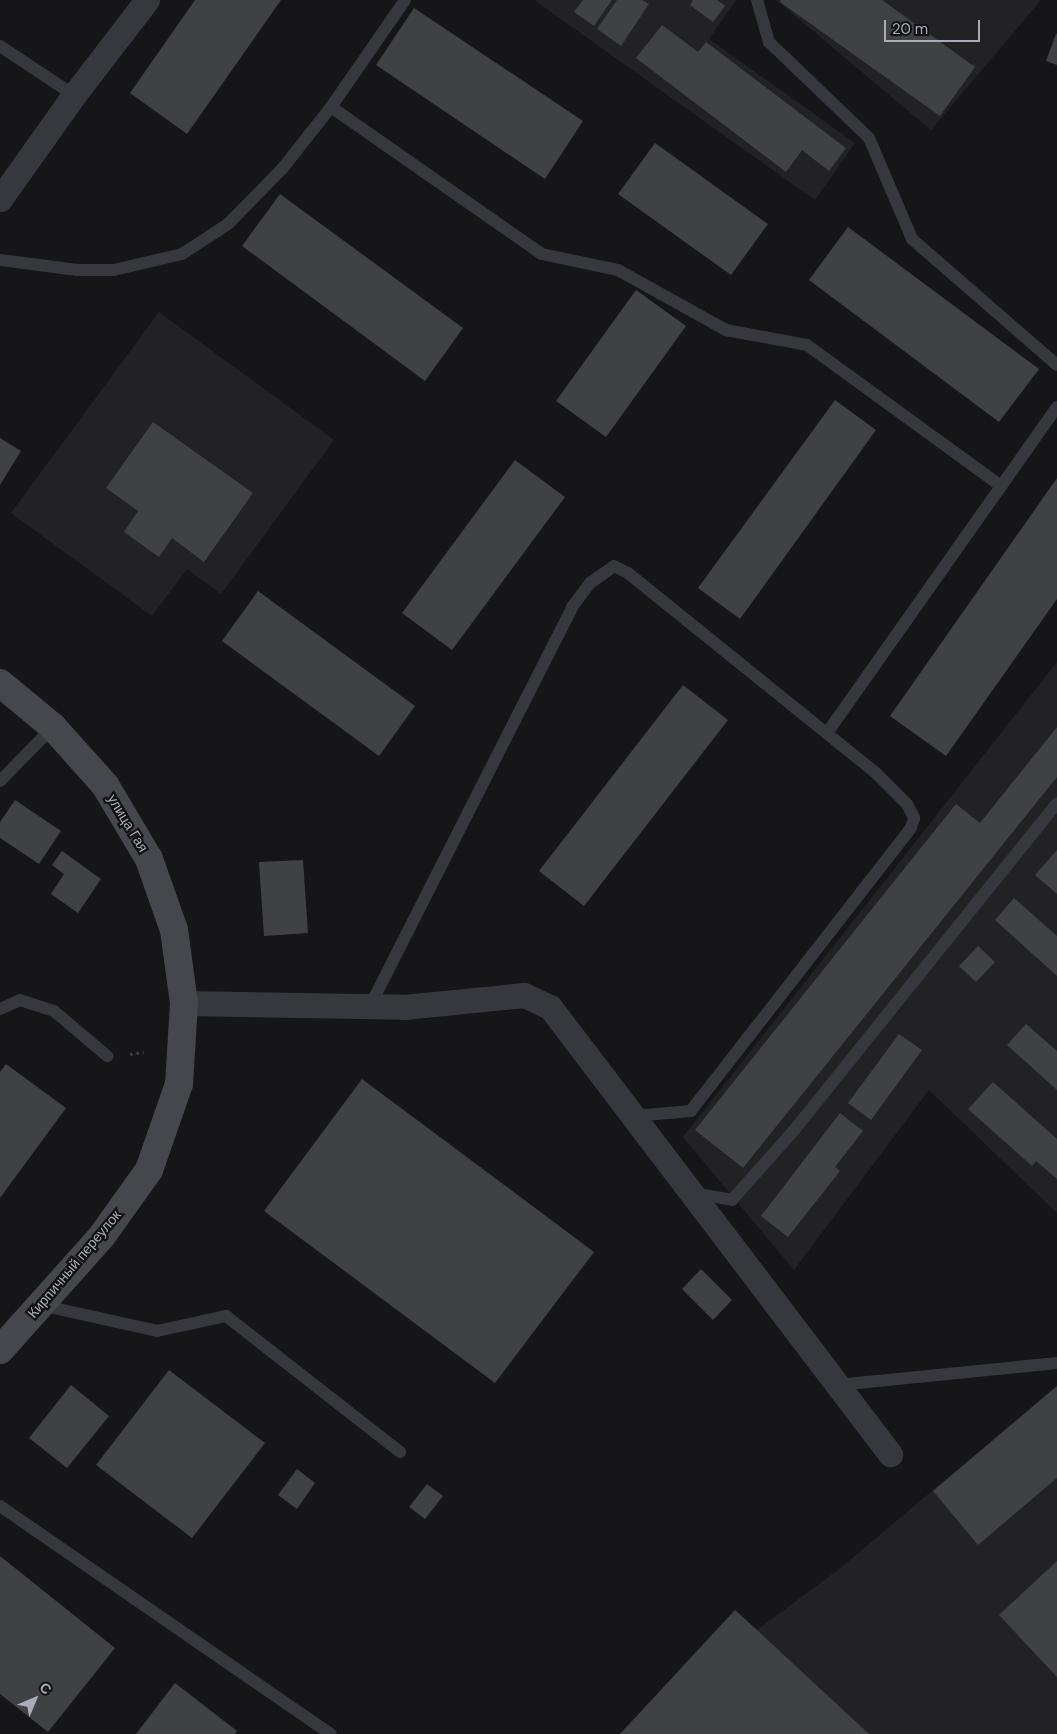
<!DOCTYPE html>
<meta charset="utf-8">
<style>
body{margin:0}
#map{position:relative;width:1057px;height:1734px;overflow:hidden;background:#161618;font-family:"DM Sans",sans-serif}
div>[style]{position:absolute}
.built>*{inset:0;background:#222225}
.building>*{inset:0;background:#404145}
.path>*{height:3px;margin-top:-1.5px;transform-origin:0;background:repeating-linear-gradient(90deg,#3d3f44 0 2.5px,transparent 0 6.5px)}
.lane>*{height:12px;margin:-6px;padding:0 6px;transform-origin:6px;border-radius:6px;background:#37383d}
.street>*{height:25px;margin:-12.5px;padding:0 12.5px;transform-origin:12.5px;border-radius:12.5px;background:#37383d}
.secondary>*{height:28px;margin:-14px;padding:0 14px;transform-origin:14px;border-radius:14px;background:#45474d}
span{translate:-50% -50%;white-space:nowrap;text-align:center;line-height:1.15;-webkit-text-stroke:4.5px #111113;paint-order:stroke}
.street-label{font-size:14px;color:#a8adb8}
.north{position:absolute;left:10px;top:1674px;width:50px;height:50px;-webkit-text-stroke:4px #111113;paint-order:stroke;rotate:45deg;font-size:14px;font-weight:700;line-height:20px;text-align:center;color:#a8adb8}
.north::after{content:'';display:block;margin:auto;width:18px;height:22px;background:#a8adb8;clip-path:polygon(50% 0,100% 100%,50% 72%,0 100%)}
.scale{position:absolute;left:884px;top:20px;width:96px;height:22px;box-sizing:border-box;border:2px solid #a8adb8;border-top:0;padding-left:6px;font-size:15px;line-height:18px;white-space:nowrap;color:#a8adb8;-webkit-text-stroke:4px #111113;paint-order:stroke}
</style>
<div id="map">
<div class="built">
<i style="clip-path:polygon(534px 0,736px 0,709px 39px,855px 143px,815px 200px)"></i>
<i style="clip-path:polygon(776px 0,1041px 0,931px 130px)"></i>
<i style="clip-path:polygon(159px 312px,334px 440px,221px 594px,187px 569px,152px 616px,11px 513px)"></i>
<i style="clip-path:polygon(1057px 662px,1057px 1213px,929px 1090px,794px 1270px,683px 1137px)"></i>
<i style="clip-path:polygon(1057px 1386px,1057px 1734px,620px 1734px,735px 1610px,757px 1630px,838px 1570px)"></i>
</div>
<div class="building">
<i style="clip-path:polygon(195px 0,281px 0,187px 134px,130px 93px)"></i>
<i style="clip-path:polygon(583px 0,612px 0,594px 26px,574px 12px)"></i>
<i style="clip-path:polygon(617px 0,642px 0,649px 4px,621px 46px,597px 29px)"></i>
<i style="clip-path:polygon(693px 0,717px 0,725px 6px,713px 22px,690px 5px)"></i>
<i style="clip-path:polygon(781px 0,882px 0,975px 67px,940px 116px,780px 2px)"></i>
<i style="clip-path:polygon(414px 8px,583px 121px,545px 179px,376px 65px)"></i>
<i style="clip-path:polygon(662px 25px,698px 52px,706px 42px,846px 148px,829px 171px,802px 150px,786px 172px,636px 58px)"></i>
<i style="clip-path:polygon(1056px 34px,1057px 34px,1057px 65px,1046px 61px)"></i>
<i style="clip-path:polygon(655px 143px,768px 224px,731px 275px,618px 194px)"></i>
<i style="clip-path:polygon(280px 194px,463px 328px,425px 381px,242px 246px)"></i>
<i style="clip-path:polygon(848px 227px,1039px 369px,999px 422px,809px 280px)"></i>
<i style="clip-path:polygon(636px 290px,686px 326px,606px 437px,556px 401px)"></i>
<i style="clip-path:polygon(835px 400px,876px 430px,740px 619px,698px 588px)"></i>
<i style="clip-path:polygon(153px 422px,253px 493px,204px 562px,172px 538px,159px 557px,124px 532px,138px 511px,106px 488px)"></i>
<i style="clip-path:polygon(0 438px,21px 451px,0 485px)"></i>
<i style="clip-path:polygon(515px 460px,565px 497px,452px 650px,402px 613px)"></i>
<i style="clip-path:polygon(1057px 478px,1057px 599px,946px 756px,890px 716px)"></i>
<i style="clip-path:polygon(258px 591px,415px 706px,379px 756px,222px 641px)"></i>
<i style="clip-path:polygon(683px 685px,728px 720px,584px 906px,539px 871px)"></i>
<i style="clip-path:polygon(1057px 727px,1057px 777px,743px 1168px,695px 1130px,956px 804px,980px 823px)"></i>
<i style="clip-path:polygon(15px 800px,61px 831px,39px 864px,0 838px,0 822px)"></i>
<i style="clip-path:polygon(1057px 850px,1057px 894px,1035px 875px)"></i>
<i style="clip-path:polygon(62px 851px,101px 879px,78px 913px,51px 894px,64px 874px,52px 865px)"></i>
<i style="clip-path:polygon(303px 860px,308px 933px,264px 936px,259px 862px)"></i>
<i style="clip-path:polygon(1014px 898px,1057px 936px,1057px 976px,995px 920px)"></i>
<i style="clip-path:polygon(978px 946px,995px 962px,976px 982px,959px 966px)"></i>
<i style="clip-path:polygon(1026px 1024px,1057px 1051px,1057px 1090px,1007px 1045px)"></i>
<i style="clip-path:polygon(899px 1034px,922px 1050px,871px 1120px,848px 1103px)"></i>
<i style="clip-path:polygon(6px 1064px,66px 1108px,0 1198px,0 1072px)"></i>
<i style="clip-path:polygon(362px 1079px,594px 1252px,495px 1383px,264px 1211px)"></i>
<i style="clip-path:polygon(993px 1082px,1057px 1139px,1057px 1179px,1036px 1161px,1032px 1166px,968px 1109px)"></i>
<i style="clip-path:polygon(840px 1113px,863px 1131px,835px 1167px,840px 1171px,788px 1237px,761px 1216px)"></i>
<i style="clip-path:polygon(701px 1269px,732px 1300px,713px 1320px,682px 1289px)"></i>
<i style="clip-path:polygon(169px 1370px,265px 1443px,192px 1538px,96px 1465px)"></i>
<i style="clip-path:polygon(71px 1385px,109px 1416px,67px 1468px,29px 1438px)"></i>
<i style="clip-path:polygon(1057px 1386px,1057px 1478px,978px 1545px,933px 1491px)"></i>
<i style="clip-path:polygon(297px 1469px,315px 1483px,297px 1509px,278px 1495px)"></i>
<i style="clip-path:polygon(427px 1484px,443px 1496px,425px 1519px,409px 1507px)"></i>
<i style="clip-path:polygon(0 1556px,115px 1648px,48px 1732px,0 1694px)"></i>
<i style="clip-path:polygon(1057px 1561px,1057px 1677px,999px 1615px)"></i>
<i style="clip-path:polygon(735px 1610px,757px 1630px,869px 1734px,620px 1734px)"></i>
<i style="clip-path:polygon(175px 1683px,237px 1731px,235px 1734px,136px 1734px)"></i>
</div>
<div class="path">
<i style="left:130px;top:1054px;width:14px;rotate:-8deg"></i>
</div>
<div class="lane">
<i style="left:757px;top:0;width:44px;rotate:74.1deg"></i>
<i style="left:769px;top:42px;width:139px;rotate:43.8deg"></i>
<i style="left:869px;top:138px;width:110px;rotate:66.9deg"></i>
<i style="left:912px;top:239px;width:192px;rotate:41deg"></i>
<i style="left:0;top:46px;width:89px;rotate:33.5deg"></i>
<i style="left:331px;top:107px;width:130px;rotate:-55.3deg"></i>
<i style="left:0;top:260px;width:78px;rotate:7.4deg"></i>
<i style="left:77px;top:270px;width:37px"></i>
<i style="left:114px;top:270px;width:70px;rotate:-13.2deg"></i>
<i style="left:182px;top:254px;width:55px;rotate:-33.1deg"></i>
<i style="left:228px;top:224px;width:77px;rotate:-45.5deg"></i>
<i style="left:282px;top:169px;width:79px;rotate:-51.7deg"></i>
<i style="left:331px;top:107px;width:257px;rotate:34.9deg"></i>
<i style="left:542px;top:254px;width:78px;rotate:11.9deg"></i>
<i style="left:618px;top:270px;width:124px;rotate:29.1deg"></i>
<i style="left:726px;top:330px;width:82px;rotate:10.5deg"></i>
<i style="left:807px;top:345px;width:240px;rotate:36deg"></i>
<i style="left:827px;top:733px;width:399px;rotate:-54.8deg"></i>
<i style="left:0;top:781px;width:76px;rotate:-45.5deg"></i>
<i style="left:370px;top:1006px;width:447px;rotate:-63.1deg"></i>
<i style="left:572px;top:607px;width:30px;rotate:-53deg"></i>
<i style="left:590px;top:583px;width:29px;rotate:-35deg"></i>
<i style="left:614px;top:566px;width:16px;rotate:27deg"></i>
<i style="left:628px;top:573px;width:320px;rotate:38.9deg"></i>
<i style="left:877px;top:774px;width:42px;rotate:45deg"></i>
<i style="left:907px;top:804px;width:16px;rotate:63deg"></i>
<i style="left:914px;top:818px;width:10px;rotate:107deg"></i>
<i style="left:911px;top:828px;width:358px;rotate:127.9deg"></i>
<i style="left:691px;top:1111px;width:57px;rotate:175deg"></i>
<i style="left:0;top:1009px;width:22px;rotate:-24deg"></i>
<i style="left:20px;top:1000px;width:36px;rotate:18deg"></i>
<i style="left:54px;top:1011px;width:70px;rotate:40.3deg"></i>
<i style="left:693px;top:1193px;width:40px;rotate:10deg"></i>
<i style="left:732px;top:1200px;width:95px;rotate:-48.4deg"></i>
<i style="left:795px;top:1129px;width:418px;rotate:-51.2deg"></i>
<i style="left:40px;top:1305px;width:120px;rotate:12.5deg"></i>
<i style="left:157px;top:1331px;width:71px;rotate:-12.3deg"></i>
<i style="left:226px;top:1316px;width:221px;rotate:38deg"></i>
<i style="left:837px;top:1385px;width:221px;rotate:-5.7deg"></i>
<i style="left:0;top:1506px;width:402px;rotate:34.6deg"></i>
</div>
<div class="street">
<i style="left:0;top:199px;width:128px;rotate:-54.6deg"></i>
<i style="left:74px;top:95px;width:120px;rotate:-52.5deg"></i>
<i style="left:184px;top:1003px;width:220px;rotate:1deg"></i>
<i style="left:404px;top:1007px;width:121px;rotate:-5.7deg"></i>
<i style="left:524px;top:995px;width:29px;rotate:25deg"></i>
<i style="left:550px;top:1007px;width:562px;rotate:52.74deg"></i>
</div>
<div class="secondary">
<i style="left:0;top:683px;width:69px;rotate:39.7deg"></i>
<i style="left:53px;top:727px;width:78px;rotate:48.1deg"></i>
<i style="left:105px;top:785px;width:86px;rotate:59.3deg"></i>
<i style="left:149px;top:859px;width:75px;rotate:70.6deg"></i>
<i style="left:174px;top:930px;width:74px;rotate:82.2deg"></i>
<i style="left:184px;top:1003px;width:81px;rotate:93.5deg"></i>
<i style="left:179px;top:1084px;width:91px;rotate:109.2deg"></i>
<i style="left:149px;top:1170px;width:81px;rotate:125.5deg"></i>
<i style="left:102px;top:1236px;width:153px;rotate:131.8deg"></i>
</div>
<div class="street-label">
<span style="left:128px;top:823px;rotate:59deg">улица Гая</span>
<span style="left:74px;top:1264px;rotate:-50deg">Кирпичный переулок</span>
</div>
<div class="north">С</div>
<div class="scale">20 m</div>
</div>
